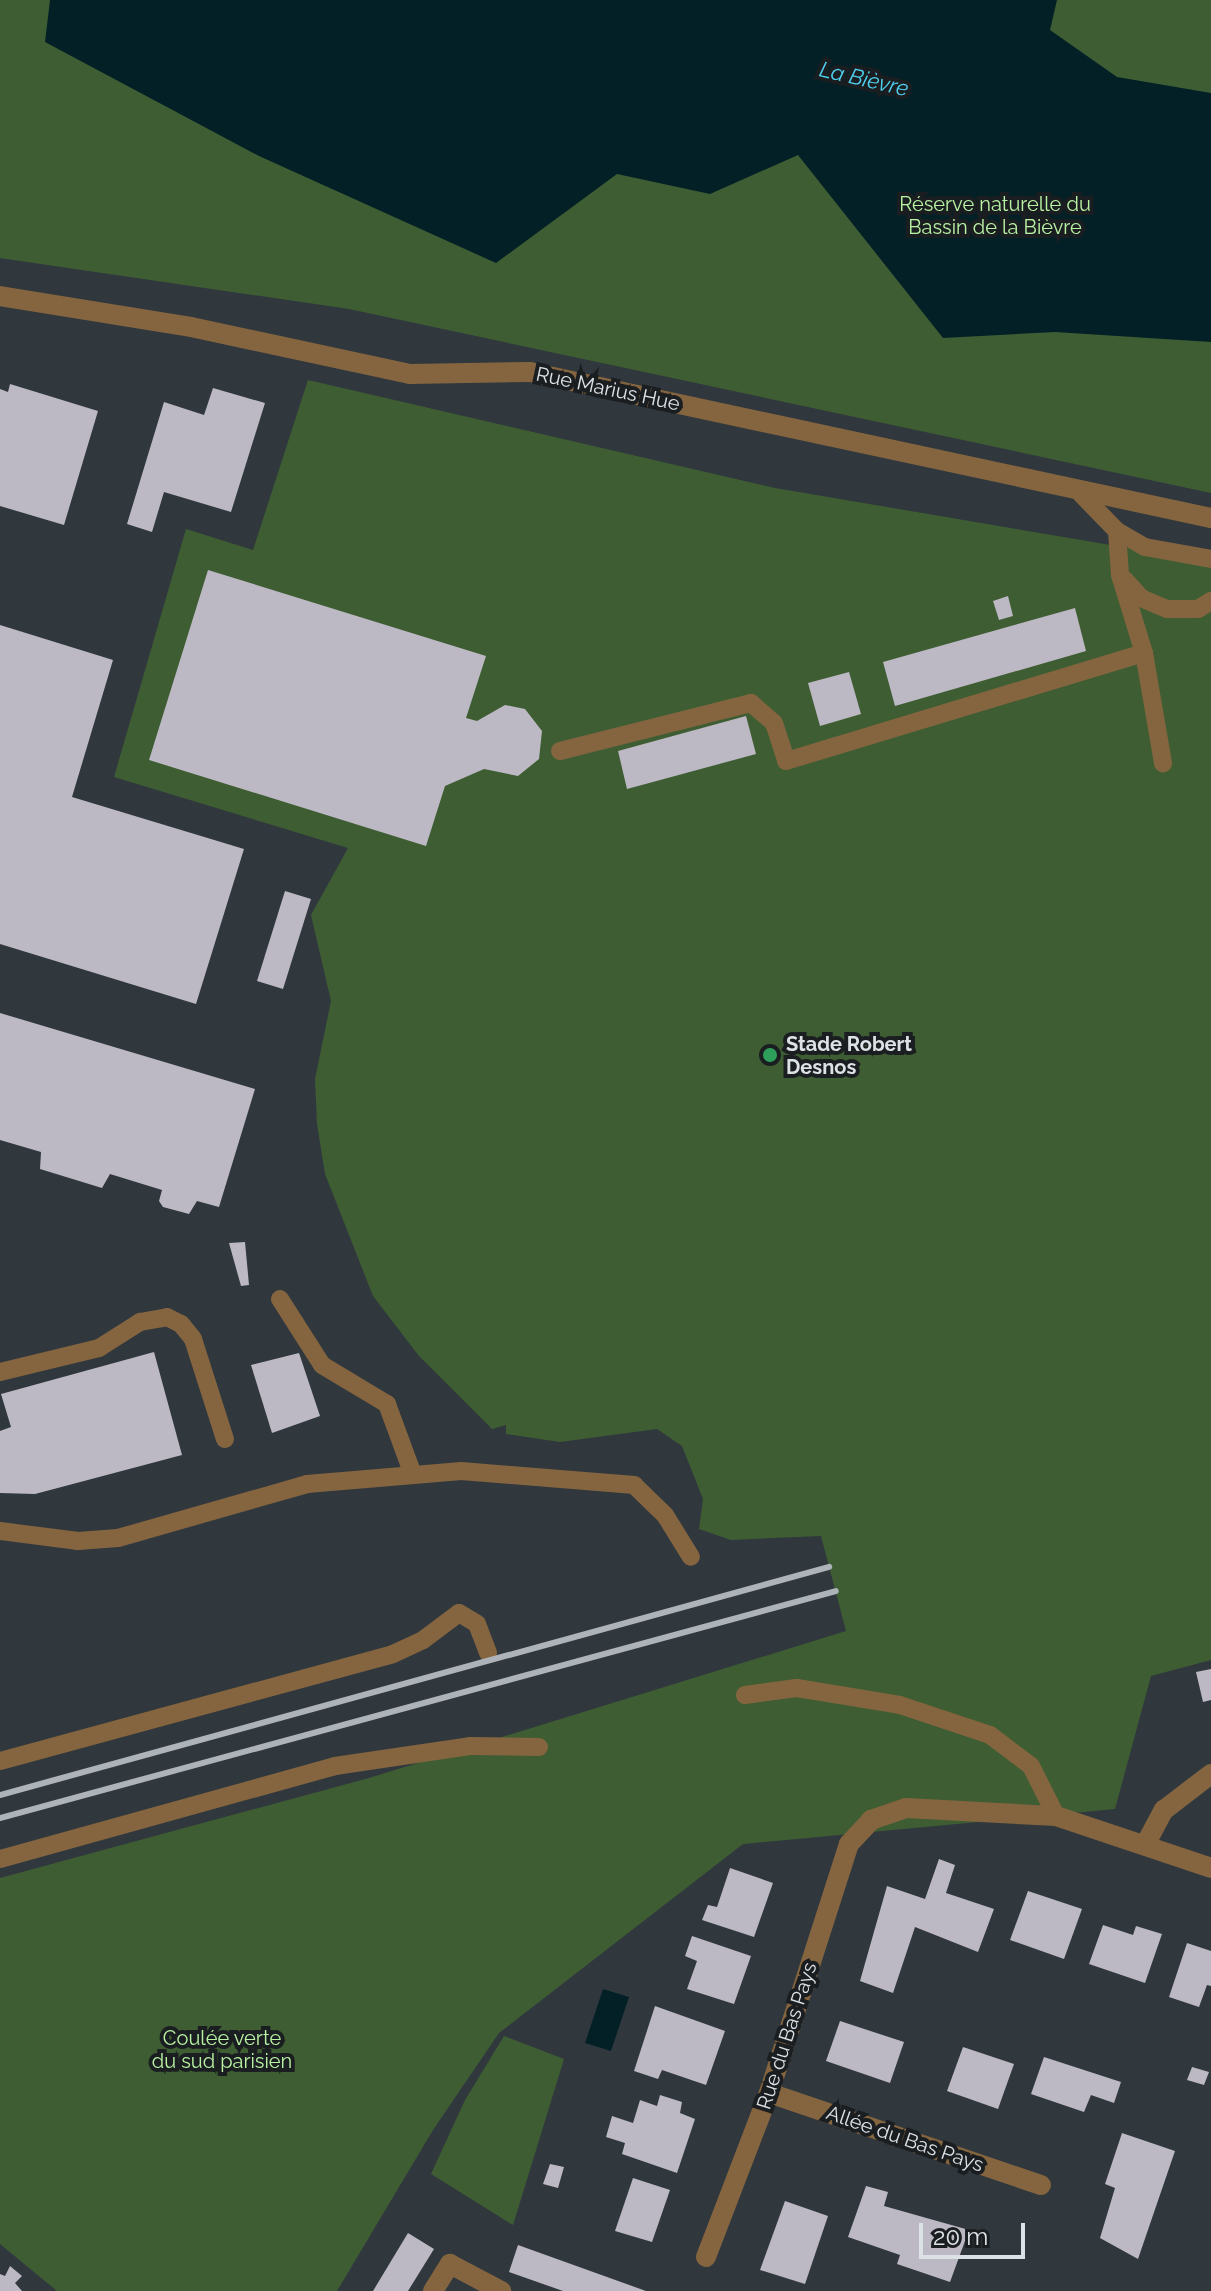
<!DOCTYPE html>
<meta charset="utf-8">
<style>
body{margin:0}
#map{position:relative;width:1211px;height:2291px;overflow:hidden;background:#30383e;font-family:Raleway,sans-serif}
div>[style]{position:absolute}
.green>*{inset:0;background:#3e5d33}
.water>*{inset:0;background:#042027}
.building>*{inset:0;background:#bdb9c4}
.lane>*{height:18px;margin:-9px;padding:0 9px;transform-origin:9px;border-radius:9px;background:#85653f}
.street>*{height:20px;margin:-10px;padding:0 10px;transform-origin:10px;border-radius:10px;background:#85653f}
.rail>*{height:6px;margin:-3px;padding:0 3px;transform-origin:3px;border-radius:3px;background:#adb3b8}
.dots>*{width:22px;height:22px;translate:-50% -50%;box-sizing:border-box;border:4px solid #1b1e21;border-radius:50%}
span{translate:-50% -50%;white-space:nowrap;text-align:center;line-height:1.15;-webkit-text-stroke:8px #1b1e21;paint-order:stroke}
.park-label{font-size:20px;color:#b8f2a3}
.street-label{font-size:20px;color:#dde2e7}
.poi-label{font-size:20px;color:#dde2e7;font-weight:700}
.left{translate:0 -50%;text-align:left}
.water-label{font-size:22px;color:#4ed1ef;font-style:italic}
.scale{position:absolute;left:919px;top:2223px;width:106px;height:36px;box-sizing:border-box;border:4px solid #dde2e7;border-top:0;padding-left:10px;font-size:24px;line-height:28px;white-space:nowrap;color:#dde2e7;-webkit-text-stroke:6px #1b1e21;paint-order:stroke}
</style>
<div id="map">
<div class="green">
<i style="clip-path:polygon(0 0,1211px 0,1211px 493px,349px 309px,0 258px)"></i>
<i style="clip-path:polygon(308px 380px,775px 488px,1211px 562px,1211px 1660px,1151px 1676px,1115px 1809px,743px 1844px,499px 2033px,433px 2130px,337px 2291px,57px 2291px,0 2244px,0 1878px,369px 1778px,846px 1631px,821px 1536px,731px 1540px,699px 1529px,703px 1499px,682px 1446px,657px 1429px,560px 1442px,506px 1434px,506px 1425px,492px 1429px,419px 1356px,373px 1296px,325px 1174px,317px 1124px,315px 1079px,331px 1001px,311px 915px,348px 848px,114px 777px,186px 529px,253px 550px)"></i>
<i style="clip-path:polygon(504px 2036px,564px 2059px,513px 2225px,431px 2174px,465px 2100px)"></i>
</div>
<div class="water">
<i style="clip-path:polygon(50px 0,1057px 0,1050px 30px,1117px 77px,1211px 93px,1211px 342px,1055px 332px,943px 338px,798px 155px,710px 194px,617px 174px,496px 263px,259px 156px,45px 42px)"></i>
<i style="clip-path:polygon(603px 1989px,629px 1997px,611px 2051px,585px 2043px)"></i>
</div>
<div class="building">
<i style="clip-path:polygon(10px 384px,98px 411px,64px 525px,0 506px,0 389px,8px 392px)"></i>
<i style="clip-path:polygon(213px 388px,265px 403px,231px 512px,164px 492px,152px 532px,127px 524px,164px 402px,204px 415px)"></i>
<i style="clip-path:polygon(208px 570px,486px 656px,466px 718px,477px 721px,505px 705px,525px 709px,542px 731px,539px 759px,518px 776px,484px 769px,445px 786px,426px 846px,149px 760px)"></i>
<i style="clip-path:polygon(1008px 596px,1013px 616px,999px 620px,993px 601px)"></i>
<i style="clip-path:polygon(1075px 608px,1086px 651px,895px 706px,883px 662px)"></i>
<i style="clip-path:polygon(0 625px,113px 660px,72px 797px,244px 849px,196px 1004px,0 944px)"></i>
<i style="clip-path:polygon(849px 672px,861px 714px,820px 726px,808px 683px)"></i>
<i style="clip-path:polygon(746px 716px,756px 754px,627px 789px,618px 751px)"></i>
<i style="clip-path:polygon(285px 891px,311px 899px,283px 989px,257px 981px)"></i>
<i style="clip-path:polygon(0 1013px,255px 1089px,219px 1207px,197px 1201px,189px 1214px,163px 1207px,159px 1201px,162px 1190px,110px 1174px,102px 1188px,40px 1169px,41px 1152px,0 1140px)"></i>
<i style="clip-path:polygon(245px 1242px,249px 1285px,241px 1286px,229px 1243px)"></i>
<i style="clip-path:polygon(154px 1352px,182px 1455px,35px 1494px,0 1493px,0 1431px,11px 1427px,1px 1394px)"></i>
<i style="clip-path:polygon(299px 1353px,320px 1416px,272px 1433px,251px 1365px)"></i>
<i style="clip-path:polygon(1211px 1669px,1211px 1700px,1203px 1702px,1196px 1672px)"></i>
<i style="clip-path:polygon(939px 1859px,955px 1865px,946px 1893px,994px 1909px,978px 1952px,915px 1927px,893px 1993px,860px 1981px,887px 1886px,925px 1899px)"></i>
<i style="clip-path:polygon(730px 1868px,773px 1883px,754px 1937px,702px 1920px,708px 1905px,717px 1907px)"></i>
<i style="clip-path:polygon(1028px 1891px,1082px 1909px,1064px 1959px,1010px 1940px)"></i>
<i style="clip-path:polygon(1103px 1925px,1133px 1935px,1136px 1926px,1162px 1934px,1145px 1983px,1089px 1964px)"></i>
<i style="clip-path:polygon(692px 1936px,751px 1956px,734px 2004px,687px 1989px,697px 1961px,685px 1956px)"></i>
<i style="clip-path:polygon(1187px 1943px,1211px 1951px,1211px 1986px,1207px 1985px,1199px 2007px,1169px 1997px)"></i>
<i style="clip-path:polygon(655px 2006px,725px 2031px,706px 2085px,662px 2070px,658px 2079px,634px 2071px)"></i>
<i style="clip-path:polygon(840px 2021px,904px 2042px,890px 2083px,826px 2061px)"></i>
<i style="clip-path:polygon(963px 2047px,1014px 2064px,998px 2109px,947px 2091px)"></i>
<i style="clip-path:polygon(1044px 2057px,1121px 2082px,1114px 2103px,1091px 2095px,1084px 2112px,1031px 2094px)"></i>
<i style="clip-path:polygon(1192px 2067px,1209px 2072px,1204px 2085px,1187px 2080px)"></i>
<i style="clip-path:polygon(660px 2095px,682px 2102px,680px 2113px,695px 2119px,677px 2173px,622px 2154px,625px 2143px,606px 2137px,612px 2116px,633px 2123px,640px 2100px,657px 2106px)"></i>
<i style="clip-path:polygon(1122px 2133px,1175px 2151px,1138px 2259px,1100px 2238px,1115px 2188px,1105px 2184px)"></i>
<i style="clip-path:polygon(550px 2164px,564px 2167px,558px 2188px,543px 2184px)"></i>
<i style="clip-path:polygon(633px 2178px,670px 2190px,652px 2242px,615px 2231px)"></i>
<i style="clip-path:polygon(866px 2186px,888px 2192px,884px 2206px,969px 2230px,950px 2282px,897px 2264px,900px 2255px,848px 2237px)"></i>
<i style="clip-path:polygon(785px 2201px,828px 2216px,805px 2284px,760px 2270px)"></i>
<i style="clip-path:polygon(408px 2233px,434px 2249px,408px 2291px,373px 2291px)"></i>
<i style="clip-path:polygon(518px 2245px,646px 2291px,563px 2291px,509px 2272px)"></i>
<i style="clip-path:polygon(10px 2266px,22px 2276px,15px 2283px,22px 2291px,0 2291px,0 2274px,5px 2276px)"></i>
</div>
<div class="lane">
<i style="left:1081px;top:494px;width:52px;rotate:45.8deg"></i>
<i style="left:1117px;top:531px;width:32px;rotate:30deg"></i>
<i style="left:1145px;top:547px;width:67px;rotate:10.3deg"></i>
<i style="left:1117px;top:531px;width:44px;rotate:86.1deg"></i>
<i style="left:1120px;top:575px;width:82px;rotate:72.9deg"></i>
<i style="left:1144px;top:653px;width:112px;rotate:80.2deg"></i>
<i style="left:1125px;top:580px;width:24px;rotate:48deg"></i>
<i style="left:1141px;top:598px;width:28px;rotate:23deg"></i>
<i style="left:1167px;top:609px;width:31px"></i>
<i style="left:1198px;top:609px;width:15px;rotate:-32deg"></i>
<i style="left:560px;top:751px;width:197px;rotate:-14.1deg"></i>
<i style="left:751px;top:703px;width:30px;rotate:41deg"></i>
<i style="left:774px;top:723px;width:40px;rotate:72deg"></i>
<i style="left:786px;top:761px;width:374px;rotate:-16.8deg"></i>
<i style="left:280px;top:1299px;width:78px;rotate:57.5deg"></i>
<i style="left:322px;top:1365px;width:76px;rotate:31deg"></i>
<i style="left:387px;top:1404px;width:72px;rotate:69.8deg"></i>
<i style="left:0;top:1372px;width:102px;rotate:-13.6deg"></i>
<i style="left:99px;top:1348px;width:49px;rotate:-32.4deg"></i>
<i style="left:140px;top:1322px;width:27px;rotate:-10deg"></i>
<i style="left:167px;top:1317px;width:16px;rotate:27deg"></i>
<i style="left:181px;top:1324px;width:19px;rotate:51deg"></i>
<i style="left:193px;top:1339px;width:105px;rotate:72.3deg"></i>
<i style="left:0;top:1531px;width:79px;rotate:7.3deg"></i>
<i style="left:78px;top:1541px;width:40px;rotate:-4.3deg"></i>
<i style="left:118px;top:1538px;width:197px;rotate:-15.9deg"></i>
<i style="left:307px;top:1484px;width:155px;rotate:-4.8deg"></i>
<i style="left:461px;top:1471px;width:174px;rotate:4.6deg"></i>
<i style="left:634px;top:1485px;width:43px;rotate:44.1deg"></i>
<i style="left:665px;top:1515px;width:49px;rotate:58.2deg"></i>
<i style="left:745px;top:1695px;width:52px;rotate:-7.7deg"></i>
<i style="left:797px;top:1688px;width:104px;rotate:9.4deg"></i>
<i style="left:900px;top:1705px;width:95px;rotate:18.4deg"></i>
<i style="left:990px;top:1735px;width:51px;rotate:37.1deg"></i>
<i style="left:1031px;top:1766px;width:56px;rotate:63.4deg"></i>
<i style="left:0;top:1761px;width:407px;rotate:-15.2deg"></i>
<i style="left:393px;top:1654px;width:33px;rotate:-25deg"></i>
<i style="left:423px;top:1640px;width:45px;rotate:-36.9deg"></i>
<i style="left:459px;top:1613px;width:21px;rotate:31deg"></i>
<i style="left:477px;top:1624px;width:31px;rotate:69deg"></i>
<i style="left:0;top:1859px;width:348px;rotate:-15.5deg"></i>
<i style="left:335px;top:1766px;width:136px;rotate:-8.4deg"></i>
<i style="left:470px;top:1746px;width:69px;rotate:0.8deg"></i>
</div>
<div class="street">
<i style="left:0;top:296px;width:193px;rotate:9.2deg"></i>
<i style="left:191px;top:327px;width:224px;rotate:12.1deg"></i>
<i style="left:410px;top:374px;width:120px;rotate:-1deg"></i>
<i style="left:530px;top:372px;width:696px;rotate:12.1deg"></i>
<i style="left:1145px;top:1845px;width:40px;rotate:-62deg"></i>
<i style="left:1164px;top:1810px;width:59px;rotate:-37.5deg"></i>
<i style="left:769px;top:2093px;width:287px;rotate:18.7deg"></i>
<i style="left:706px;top:2257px;width:176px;rotate:-69deg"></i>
<i style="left:769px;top:2093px;width:262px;rotate:-72.2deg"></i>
<i style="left:849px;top:1844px;width:33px;rotate:-47deg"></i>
<i style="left:871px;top:1820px;width:37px;rotate:-19deg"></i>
<i style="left:906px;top:1808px;width:150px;rotate:3.1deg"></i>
<i style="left:1056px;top:1816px;width:163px;rotate:18.5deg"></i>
<i style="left:433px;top:2291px;width:32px;rotate:-58deg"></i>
<i style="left:450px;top:2264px;width:58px;rotate:27.9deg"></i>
</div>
<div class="rail">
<i style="left:0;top:1795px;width:860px;rotate:-15.38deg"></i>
<i style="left:0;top:1818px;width:866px;rotate:-15.19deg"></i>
</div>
<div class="dots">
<i style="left:770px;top:1055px;background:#2e9e5b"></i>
</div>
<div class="park-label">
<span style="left:995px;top:216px">Réserve naturelle du<br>Bassin de la Bièvre</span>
<span style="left:222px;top:2050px">Coulée verte<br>du sud parisien</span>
</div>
<div class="street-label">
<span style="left:608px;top:389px;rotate:12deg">Rue Marius Hue</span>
<span style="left:787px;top:2036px;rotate:-72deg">Rue du Bas Pays</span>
<span style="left:905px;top:2139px;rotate:19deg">Allée du Bas Pays</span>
</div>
<div class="poi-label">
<span class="left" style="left:786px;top:1056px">Stade Robert<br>Desnos</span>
</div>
<div class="water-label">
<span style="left:864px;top:79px;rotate:13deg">La Bièvre</span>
</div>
<div class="scale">20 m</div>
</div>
